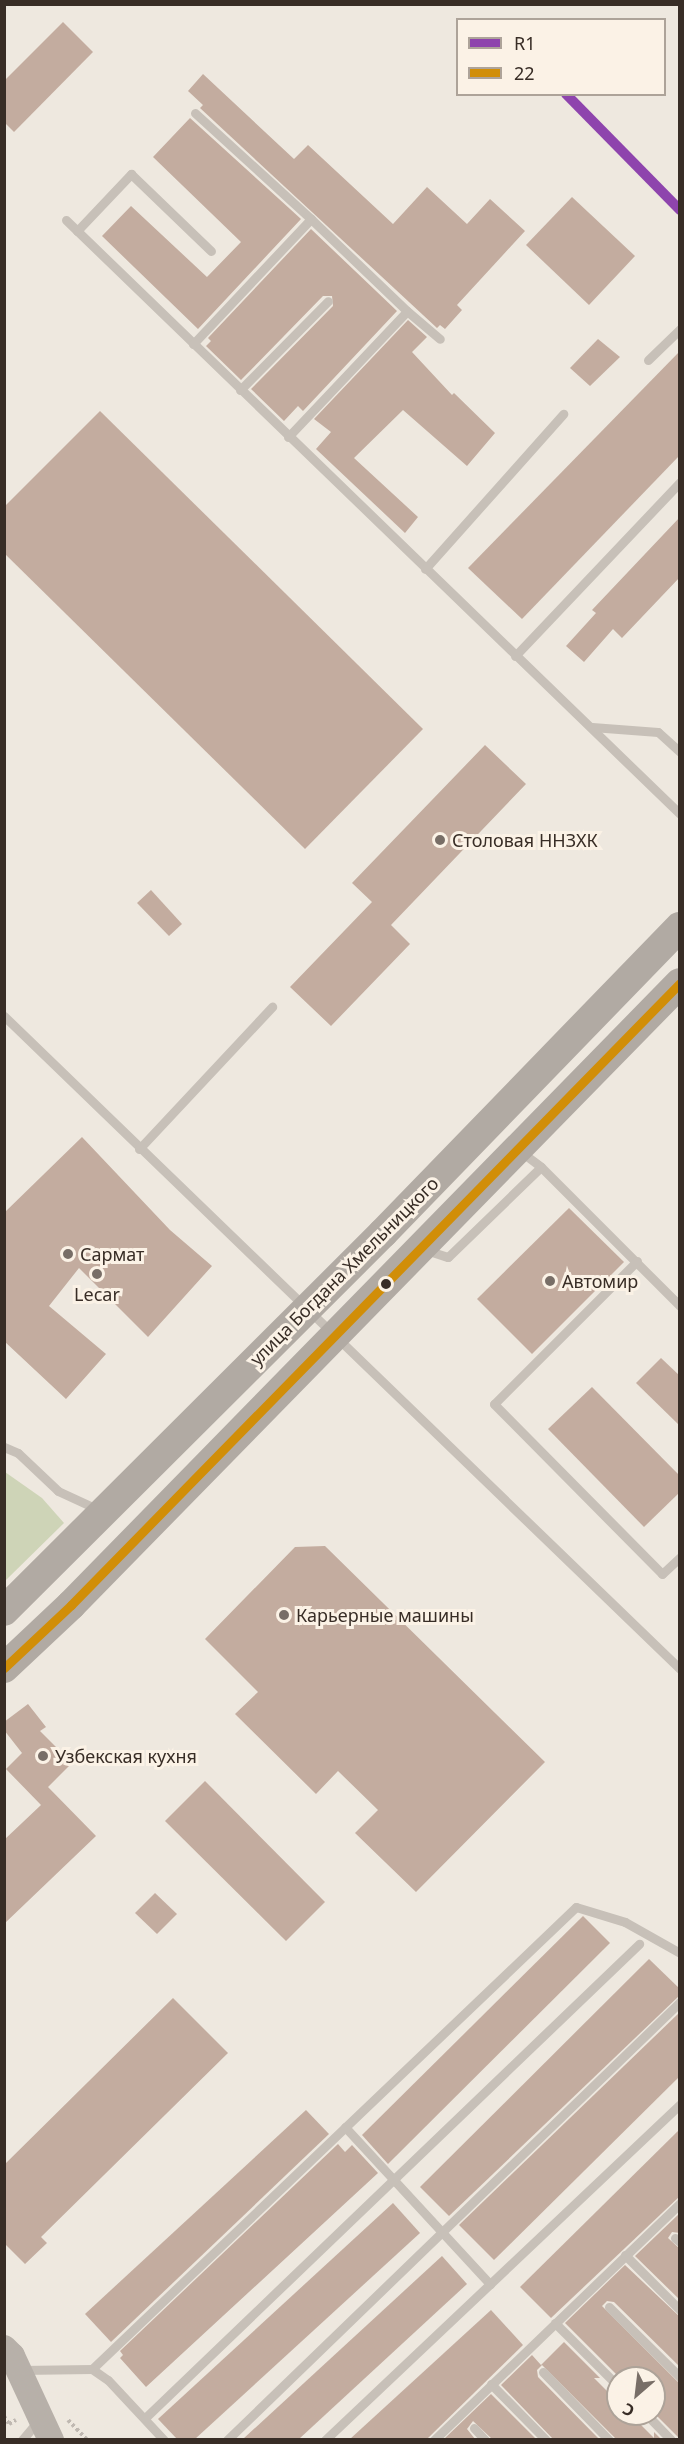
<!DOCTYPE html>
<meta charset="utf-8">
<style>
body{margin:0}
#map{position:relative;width:684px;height:2444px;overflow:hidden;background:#eee8df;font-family:"Noto Sans",sans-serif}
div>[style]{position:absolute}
.green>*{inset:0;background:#ced4b7}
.building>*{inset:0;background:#c3ac9f}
.path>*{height:4px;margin-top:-2px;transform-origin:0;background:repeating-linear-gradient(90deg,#bfb8b1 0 3px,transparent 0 6px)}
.service>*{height:9px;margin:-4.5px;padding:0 4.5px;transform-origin:4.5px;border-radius:4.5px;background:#c7c0b8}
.secondary>*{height:26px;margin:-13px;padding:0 13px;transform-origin:13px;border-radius:13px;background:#b7b0a9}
.trunk>*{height:30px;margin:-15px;padding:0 15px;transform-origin:15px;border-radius:15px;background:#b1aaa3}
.bus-1>*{height:9px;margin:-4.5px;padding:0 4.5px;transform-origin:4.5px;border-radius:4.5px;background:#d18e08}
.rail-1>*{height:10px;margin:-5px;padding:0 5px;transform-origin:5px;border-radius:5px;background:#8e44ad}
.dots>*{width:16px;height:16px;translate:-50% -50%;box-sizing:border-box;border:3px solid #fbf2e6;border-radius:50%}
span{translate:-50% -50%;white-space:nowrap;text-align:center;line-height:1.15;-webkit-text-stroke:6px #fbf2e6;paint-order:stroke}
.poi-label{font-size:18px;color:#382d26}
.left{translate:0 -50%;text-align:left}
.street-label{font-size:18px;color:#382d26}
.frame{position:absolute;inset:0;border:6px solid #382d26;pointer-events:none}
.legend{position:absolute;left:456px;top:18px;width:210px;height:78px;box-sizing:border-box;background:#fbf2e6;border:2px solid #ada399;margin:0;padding:8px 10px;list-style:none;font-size:18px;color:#382d26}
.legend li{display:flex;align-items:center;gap:12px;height:30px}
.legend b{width:30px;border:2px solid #ada399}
.north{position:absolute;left:606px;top:2366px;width:60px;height:60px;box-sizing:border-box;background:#fbf2e6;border:2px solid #ada399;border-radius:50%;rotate:208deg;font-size:16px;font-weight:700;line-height:24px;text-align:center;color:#382d26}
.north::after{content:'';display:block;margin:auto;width:21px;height:27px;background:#786e67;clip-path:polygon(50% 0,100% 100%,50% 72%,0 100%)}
</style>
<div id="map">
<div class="green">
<i style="clip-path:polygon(5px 1472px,42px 1498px,64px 1523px,5px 1581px)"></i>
</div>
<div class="building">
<i style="clip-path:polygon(63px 22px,93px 52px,14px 132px,4px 122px,4px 81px)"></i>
<i style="clip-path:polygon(203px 74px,294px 159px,308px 145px,393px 224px,427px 187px,467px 224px,490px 199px,525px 231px,457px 305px,462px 310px,445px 329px,440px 325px,437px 328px,200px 108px,203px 105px,188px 91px)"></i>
<i style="clip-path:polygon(190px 118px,301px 219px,198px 329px,102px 236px,131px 206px,207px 277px,241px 242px,153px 157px)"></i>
<i style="clip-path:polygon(572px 197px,635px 256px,589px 305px,526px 245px)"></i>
<i style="clip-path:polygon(311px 229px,397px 311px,303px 411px,298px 406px,284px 421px,251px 389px,333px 306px,332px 296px,323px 296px,241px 380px,206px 346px,211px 341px,208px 338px)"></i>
<i style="clip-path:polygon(408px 320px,427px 337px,412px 352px,452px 395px,454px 393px,495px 433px,467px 466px,403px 410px,354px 458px,418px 517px,405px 533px,316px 449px,331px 432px,314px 419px)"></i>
<i style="clip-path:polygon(598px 339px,620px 357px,590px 386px,570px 368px)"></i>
<i style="clip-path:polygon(680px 351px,680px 455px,522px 619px,468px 568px)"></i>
<i style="clip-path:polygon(100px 411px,423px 729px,305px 849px,4px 553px,4px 507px)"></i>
<i style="clip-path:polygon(680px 517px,680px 577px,622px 638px,613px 629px,584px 662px,566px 646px,596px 613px,592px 610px)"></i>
<i style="clip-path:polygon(485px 745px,526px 784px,391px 925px,410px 944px,331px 1026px,290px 987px,372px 902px,352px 883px)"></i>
<i style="clip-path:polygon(151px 890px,182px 924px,169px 936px,137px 903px)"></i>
<i style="clip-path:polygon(82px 1137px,170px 1230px,212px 1266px,148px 1337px,79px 1268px,49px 1306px,106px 1354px,66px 1399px,4px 1341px,4px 1213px)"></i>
<i style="clip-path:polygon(569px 1208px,624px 1262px,532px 1354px,477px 1299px)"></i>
<i style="clip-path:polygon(661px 1358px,680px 1376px,680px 1426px,636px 1383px)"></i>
<i style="clip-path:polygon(592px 1387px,680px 1476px,680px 1492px,644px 1527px,548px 1429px)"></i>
<i style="clip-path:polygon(325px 1546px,545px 1762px,416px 1892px,355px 1833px,378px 1810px,338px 1771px,316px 1794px,235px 1714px,258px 1692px,205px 1639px,295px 1547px)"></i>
<i style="clip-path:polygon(28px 1704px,46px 1727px,40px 1731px,72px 1763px,48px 1787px,96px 1836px,4px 1924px,4px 1840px,41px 1805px,6px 1769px,22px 1753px,4px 1730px,4px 1722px)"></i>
<i style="clip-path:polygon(205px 1781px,325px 1902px,286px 1941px,165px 1821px)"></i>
<i style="clip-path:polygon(155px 1893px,177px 1914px,157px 1934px,135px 1913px)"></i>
<i style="clip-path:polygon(583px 1916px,610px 1943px,388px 2164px,362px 2135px)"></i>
<i style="clip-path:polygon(649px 1959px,680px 1989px,680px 1995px,449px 2216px,420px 2187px)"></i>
<i style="clip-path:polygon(173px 1998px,228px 2053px,41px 2237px,47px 2243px,25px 2264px,4px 2243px,4px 2165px)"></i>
<i style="clip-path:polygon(680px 2012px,680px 2076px,494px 2260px,459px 2225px)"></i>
<i style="clip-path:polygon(306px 2110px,329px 2134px,111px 2342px,85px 2314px)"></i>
<i style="clip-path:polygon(680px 2129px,680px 2196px,551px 2318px,520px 2287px)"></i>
<i style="clip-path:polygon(338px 2144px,345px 2152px,352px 2145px,378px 2173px,146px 2387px,120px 2358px,123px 2355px,120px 2351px)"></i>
<i style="clip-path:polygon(393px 2203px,420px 2233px,195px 2439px,177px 2439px,158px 2419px)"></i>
<i style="clip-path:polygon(680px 2213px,680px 2233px,672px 2232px,668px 2238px,680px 2249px,680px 2300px,635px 2256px)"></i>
<i style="clip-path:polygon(442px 2256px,467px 2284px,299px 2439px,243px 2439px)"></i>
<i style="clip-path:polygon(625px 2265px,680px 2317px,680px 2367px,614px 2302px,607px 2301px,602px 2306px,680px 2384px,680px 2439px,654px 2413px,654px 2378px,620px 2378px,565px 2323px)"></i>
<i style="clip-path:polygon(491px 2310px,523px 2345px,427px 2439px,350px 2439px)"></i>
<i style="clip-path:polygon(564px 2342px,600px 2378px,594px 2378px,618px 2402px,618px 2414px,630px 2414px,654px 2438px,654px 2432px,661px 2439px,616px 2439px,542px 2365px,537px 2370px,538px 2377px,599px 2439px,553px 2439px,501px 2385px,532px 2355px,541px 2365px)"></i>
<i style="clip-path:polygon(491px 2394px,536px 2439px,492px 2439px,473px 2421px,467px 2429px,475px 2439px,444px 2439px)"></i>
</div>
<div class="path">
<i style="left:4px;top:2416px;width:9px;rotate:58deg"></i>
<i style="left:9px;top:2424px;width:8px;rotate:-30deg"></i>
<i style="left:68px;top:2420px;width:28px;rotate:46deg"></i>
</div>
<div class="service">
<i style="left:195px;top:113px;width:157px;rotate:42.4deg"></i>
<i style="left:66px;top:220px;width:854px;rotate:44.05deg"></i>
<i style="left:77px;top:231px;width:79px;rotate:-46.5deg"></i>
<i style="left:131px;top:174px;width:111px;rotate:43.9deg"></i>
<i style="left:193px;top:344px;width:172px;rotate:-46.7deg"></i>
<i style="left:311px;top:219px;width:133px;rotate:43.8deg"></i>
<i style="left:648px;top:360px;width:45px;rotate:-44.1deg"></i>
<i style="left:240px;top:390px;width:125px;rotate:-45.3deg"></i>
<i style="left:288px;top:437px;width:173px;rotate:-46.6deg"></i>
<i style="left:407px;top:311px;width:43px;rotate:40.3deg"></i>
<i style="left:425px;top:569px;width:208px;rotate:-48.3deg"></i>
<i style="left:515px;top:656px;width:240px;rotate:-46.5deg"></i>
<i style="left:592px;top:727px;width:66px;rotate:4.3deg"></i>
<i style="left:658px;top:732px;width:30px;rotate:42deg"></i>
<i style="left:4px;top:1016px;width:940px;rotate:44.01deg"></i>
<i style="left:139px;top:1149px;width:195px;rotate:-46.9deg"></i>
<i style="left:520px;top:1151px;width:26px;rotate:37deg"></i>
<i style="left:541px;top:1167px;width:197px;rotate:45deg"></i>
<i style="left:426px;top:1250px;width:23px;rotate:18deg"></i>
<i style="left:448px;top:1257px;width:129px;rotate:-44.1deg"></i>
<i style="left:637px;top:1261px;width:202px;rotate:135deg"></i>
<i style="left:494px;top:1404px;width:239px;rotate:45.3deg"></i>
<i style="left:662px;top:1574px;width:25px;rotate:-43deg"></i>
<i style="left:4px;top:1447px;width:15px;rotate:23deg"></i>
<i style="left:18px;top:1453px;width:55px;rotate:43.5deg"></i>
<i style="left:58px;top:1491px;width:43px;rotate:24.8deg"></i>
<i style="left:345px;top:2127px;width:214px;rotate:47.3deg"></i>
<i style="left:675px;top:2238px;width:6px;rotate:39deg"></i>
<i style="left:625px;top:2255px;width:78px;rotate:45deg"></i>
<i style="left:609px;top:2307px;width:100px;rotate:44.6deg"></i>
<i style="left:555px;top:2323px;width:89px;rotate:45deg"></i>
<i style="left:92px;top:2369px;width:19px;rotate:35deg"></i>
<i style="left:108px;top:2380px;width:82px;rotate:47deg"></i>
<i style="left:21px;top:2370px;width:71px;rotate:-0.8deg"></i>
<i style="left:92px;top:2369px;width:669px;rotate:-43.67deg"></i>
<i style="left:576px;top:1907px;width:51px;rotate:17deg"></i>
<i style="left:625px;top:1922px;width:63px;rotate:29.4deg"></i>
<i style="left:543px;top:2372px;width:95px;rotate:45.9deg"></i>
<i style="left:491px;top:2384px;width:78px;rotate:45.5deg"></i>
<i style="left:646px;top:2414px;width:36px;rotate:46deg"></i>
<i style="left:145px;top:2418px;width:685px;rotate:-43.82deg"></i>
<i style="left:474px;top:2428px;width:16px;rotate:47deg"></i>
<i style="left:22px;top:2440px;width:26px;rotate:-50deg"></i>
<i style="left:227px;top:2440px;width:630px;rotate:-44.04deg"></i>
<i style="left:325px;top:2440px;width:489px;rotate:-43.4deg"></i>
<i style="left:434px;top:2440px;width:342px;rotate:-43.9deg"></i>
</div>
<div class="secondary">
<i style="left:4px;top:2348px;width:11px;rotate:45deg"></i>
<i style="left:12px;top:2356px;width:93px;rotate:65.1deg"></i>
</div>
<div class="trunk">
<i style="left:4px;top:1611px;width:535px;rotate:-44.92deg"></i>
<i style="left:383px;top:1233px;width:426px;rotate:-45.9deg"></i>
<i style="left:4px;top:1668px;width:92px;rotate:-43.2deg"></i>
<i style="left:71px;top:1605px;width:870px;rotate:-45.61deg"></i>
</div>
<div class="bus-1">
<i style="left:4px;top:1668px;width:92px;rotate:-43.2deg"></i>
<i style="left:71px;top:1605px;width:870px;rotate:-45.61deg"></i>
</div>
<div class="rail-1">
<i style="left:566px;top:94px;width:163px;rotate:45.5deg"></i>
</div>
<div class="dots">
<i style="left:440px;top:840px;background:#786e67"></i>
<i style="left:68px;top:1254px;background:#786e67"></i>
<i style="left:97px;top:1274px;background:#786e67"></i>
<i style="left:550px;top:1281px;background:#786e67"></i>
<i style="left:386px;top:1284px;background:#382d26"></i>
<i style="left:284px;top:1615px;background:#786e67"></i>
<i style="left:43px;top:1756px;background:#786e67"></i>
</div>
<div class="poi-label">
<span class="left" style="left:452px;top:840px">Столовая ННЗХК</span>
<span class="left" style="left:80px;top:1254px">Сармат</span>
<span class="left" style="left:562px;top:1281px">Автомир</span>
<span style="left:97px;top:1294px">Lecar</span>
<span class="left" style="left:296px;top:1615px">Карьерные машины</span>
<span class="left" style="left:55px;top:1756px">Узбекская кухня</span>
</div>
<div class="street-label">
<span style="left:344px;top:1271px;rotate:-45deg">улица Богдана Хмельницкого</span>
</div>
<div class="frame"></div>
<ul class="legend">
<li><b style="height:8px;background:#8e44ad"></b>R1</li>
<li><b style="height:8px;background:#d18e08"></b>22</li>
</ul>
<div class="north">С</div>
</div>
